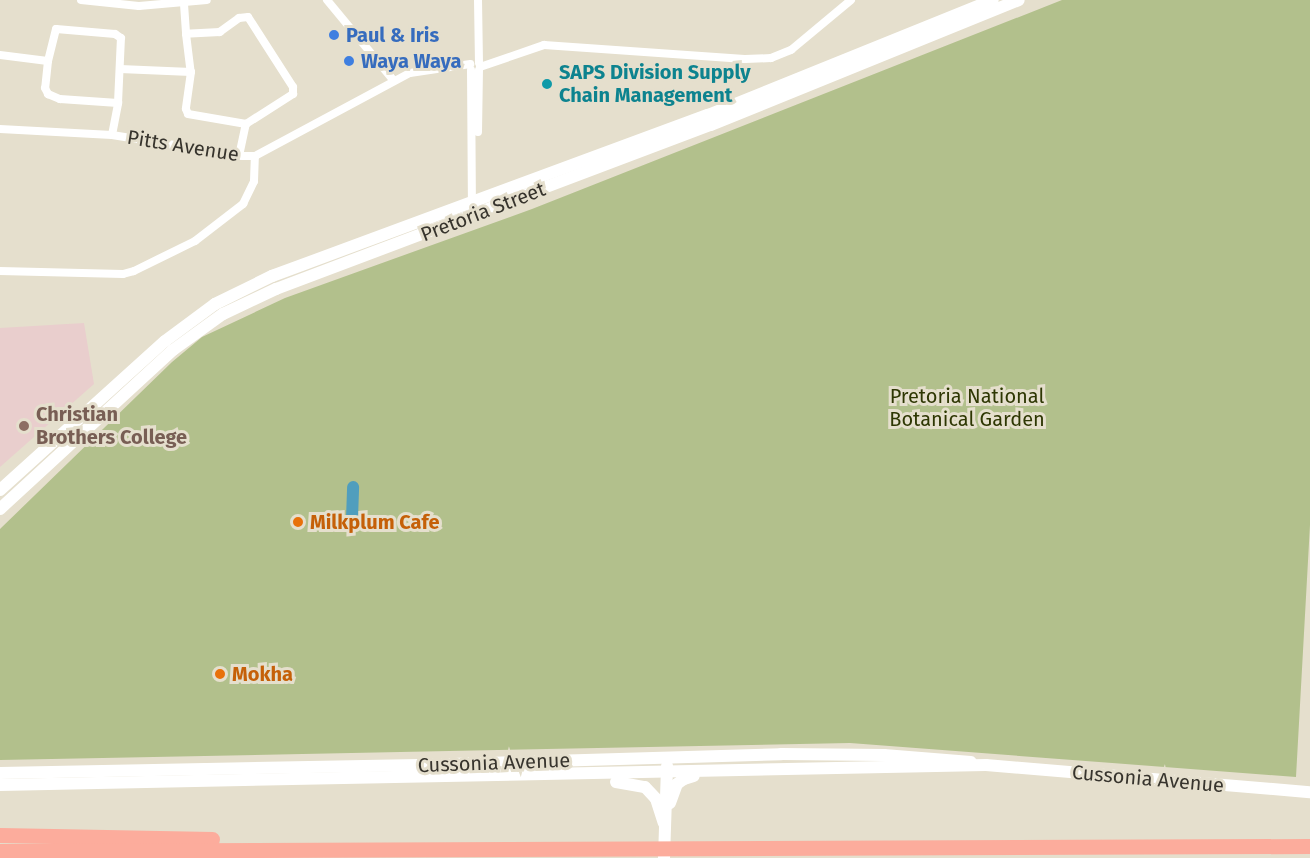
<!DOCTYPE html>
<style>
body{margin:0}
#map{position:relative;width:1310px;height:858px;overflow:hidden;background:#e5dfcd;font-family:"Fira Sans",sans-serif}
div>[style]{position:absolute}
.education>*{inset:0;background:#e9cecd}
.green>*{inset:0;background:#b2c08c}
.river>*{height:12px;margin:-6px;padding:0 6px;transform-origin:6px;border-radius:6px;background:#509ebd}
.street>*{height:8px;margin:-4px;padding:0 4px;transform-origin:4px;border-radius:4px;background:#fff}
.secondary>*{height:12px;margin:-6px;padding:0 6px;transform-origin:6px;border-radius:6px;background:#fff}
.highway>*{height:15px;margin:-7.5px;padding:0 7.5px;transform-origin:7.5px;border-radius:7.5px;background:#fcac9c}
.dots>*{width:16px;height:16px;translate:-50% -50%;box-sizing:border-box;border:3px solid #e5dfcd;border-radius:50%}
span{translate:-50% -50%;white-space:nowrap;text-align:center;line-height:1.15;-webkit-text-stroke:6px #e5dfcd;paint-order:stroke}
.shop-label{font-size:20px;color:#366cbe;font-weight:700}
.left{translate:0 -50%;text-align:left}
.culture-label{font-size:20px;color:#0d838f;font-weight:700}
.street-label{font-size:20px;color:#37342d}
.park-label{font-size:20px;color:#2e3703}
.education-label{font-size:20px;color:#785e54;font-weight:700}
.food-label{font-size:20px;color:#c56008;font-weight:700}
</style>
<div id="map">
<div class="education">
<i style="clip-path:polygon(84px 323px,94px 384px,0 467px,0 328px)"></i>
</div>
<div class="green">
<i style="clip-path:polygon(1062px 0,1310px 0,1310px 525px,1296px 777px,850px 743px,0 760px,0 529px,172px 362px,202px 337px,285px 298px,532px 209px)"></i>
</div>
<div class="river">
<i style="left:352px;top:519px;width:32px;rotate:-88deg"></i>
</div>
<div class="street">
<i style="left:81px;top:0;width:58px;rotate:5.9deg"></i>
<i style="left:139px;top:6px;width:68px;rotate:-5deg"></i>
<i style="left:327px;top:0;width:105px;rotate:50.4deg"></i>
<i style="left:478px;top:0;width:63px;rotate:89.1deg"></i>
<i style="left:184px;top:4px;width:30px;rotate:86deg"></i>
<i style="left:186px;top:34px;width:38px;rotate:83deg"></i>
<i style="left:191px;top:72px;width:37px;rotate:98deg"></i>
<i style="left:186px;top:109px;width:5px;rotate:68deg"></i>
<i style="left:188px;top:114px;width:59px;rotate:9.8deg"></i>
<i style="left:246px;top:124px;width:56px;rotate:-32.6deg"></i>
<i style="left:293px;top:94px;width:7px;rotate:-90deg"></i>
<i style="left:293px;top:87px;width:83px;rotate:-122.7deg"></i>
<i style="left:248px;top:17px;width:9px;rotate:174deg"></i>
<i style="left:239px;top:18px;width:24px;rotate:144deg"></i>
<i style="left:220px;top:32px;width:34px;rotate:177deg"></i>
<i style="left:0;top:55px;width:48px;rotate:7.1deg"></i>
<i style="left:480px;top:67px;width:68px;rotate:-19deg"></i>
<i style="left:544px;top:45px;width:201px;rotate:4deg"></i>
<i style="left:745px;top:59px;width:26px;rotate:-2deg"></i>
<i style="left:771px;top:58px;width:22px;rotate:-22deg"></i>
<i style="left:791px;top:50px;width:78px;rotate:-39.8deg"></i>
<i style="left:120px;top:69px;width:71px;rotate:2.4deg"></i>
<i style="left:471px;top:70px;width:137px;rotate:89.6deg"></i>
<i style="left:0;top:129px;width:112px;rotate:3.1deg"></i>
<i style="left:112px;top:135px;width:133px;rotate:9.1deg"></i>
<i style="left:243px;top:156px;width:12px"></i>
<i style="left:255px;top:156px;width:176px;rotate:-28.2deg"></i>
<i style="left:410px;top:73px;width:61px;rotate:-8.5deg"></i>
<i style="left:478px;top:132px;width:62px;rotate:-89.1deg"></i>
<i style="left:112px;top:135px;width:33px;rotate:-79deg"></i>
<i style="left:118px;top:103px;width:65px;rotate:-87.4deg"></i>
<i style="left:121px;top:38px;width:7px;rotate:-146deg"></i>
<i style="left:115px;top:34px;width:59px;rotate:-175.2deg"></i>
<i style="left:56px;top:29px;width:33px;rotate:104deg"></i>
<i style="left:48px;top:61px;width:27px;rotate:96deg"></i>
<i style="left:45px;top:88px;width:7px;rotate:63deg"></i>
<i style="left:48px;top:94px;width:13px;rotate:23deg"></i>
<i style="left:60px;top:99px;width:58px;rotate:3.9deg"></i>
<i style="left:239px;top:156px;width:33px;rotate:-78deg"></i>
<i style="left:0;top:271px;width:123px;rotate:1.4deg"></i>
<i style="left:123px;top:274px;width:11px;rotate:-15deg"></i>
<i style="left:134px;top:271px;width:68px;rotate:-26.2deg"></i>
<i style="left:195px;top:241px;width:61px;rotate:-37.6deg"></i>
<i style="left:243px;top:204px;width:25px;rotate:-64deg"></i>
<i style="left:254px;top:181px;width:25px;rotate:-88deg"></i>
</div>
<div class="secondary">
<i style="left:0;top:490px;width:222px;rotate:-42.1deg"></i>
<i style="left:165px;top:341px;width:62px;rotate:-36.5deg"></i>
<i style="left:215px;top:304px;width:64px;rotate:-26.2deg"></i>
<i style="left:272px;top:276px;width:465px;rotate:-20.3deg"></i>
<i style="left:708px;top:115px;width:307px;rotate:-22deg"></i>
<i style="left:0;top:509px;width:235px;rotate:-42.6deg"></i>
<i style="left:173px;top:350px;width:62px;rotate:-35.8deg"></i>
<i style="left:223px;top:314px;width:59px;rotate:-25.3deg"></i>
<i style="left:276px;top:289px;width:465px;rotate:-20.7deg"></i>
<i style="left:711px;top:125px;width:332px;rotate:-22.1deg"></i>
<i style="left:0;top:773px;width:419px;rotate:-1.1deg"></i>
<i style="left:419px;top:765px;width:362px;rotate:-1.7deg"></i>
<i style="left:781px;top:754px;width:103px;rotate:0.6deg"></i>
<i style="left:884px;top:755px;width:87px;rotate:4.6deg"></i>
<i style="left:616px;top:782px;width:29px;rotate:10deg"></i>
<i style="left:645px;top:787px;width:16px;rotate:47deg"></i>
<i style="left:656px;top:799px;width:25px;rotate:72deg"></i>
<i style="left:0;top:785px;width:986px;rotate:-1.16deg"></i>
<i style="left:986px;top:765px;width:325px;rotate:4.8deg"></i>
<i style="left:670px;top:803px;width:20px;rotate:-70deg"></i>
<i style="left:677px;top:784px;width:9px;rotate:-36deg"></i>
<i style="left:684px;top:779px;width:10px;rotate:-17deg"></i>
<i style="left:664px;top:858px;width:92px;rotate:-88.1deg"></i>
</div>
<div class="highway">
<i style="left:0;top:835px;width:212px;rotate:1.1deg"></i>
<i style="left:0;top:851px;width:1310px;rotate:-0.22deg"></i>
</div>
<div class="dots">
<i style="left:334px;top:35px;background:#3f7fe0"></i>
<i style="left:349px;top:61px;background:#3f7fe0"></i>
<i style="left:547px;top:84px;background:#0f9aa8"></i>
<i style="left:24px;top:426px;background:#8d6e63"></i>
<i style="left:298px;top:522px;background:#e8710a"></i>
<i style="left:220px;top:674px;background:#e8710a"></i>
</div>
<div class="shop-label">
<span class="left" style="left:346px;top:35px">Paul &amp; Iris</span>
<span class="left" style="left:361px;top:61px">Waya Waya</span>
</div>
<div class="culture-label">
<span class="left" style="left:559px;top:84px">SAPS Division Supply<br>Chain Management</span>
</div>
<div class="street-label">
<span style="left:183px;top:146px;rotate:9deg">Pitts Avenue</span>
<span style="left:483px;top:212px;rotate:-21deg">Pretoria Street</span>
<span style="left:494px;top:763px;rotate:-2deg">Cussonia Avenue</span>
<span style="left:1148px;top:779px;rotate:5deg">Cussonia Avenue</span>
</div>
<div class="park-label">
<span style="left:967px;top:408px">Pretoria National<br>Botanical Garden</span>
</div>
<div class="education-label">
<span class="left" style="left:36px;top:426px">Christian<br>Brothers College</span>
</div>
<div class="food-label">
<span class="left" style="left:310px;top:522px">Milkplum Cafe</span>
<span class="left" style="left:232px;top:674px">Mokha</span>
</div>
</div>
